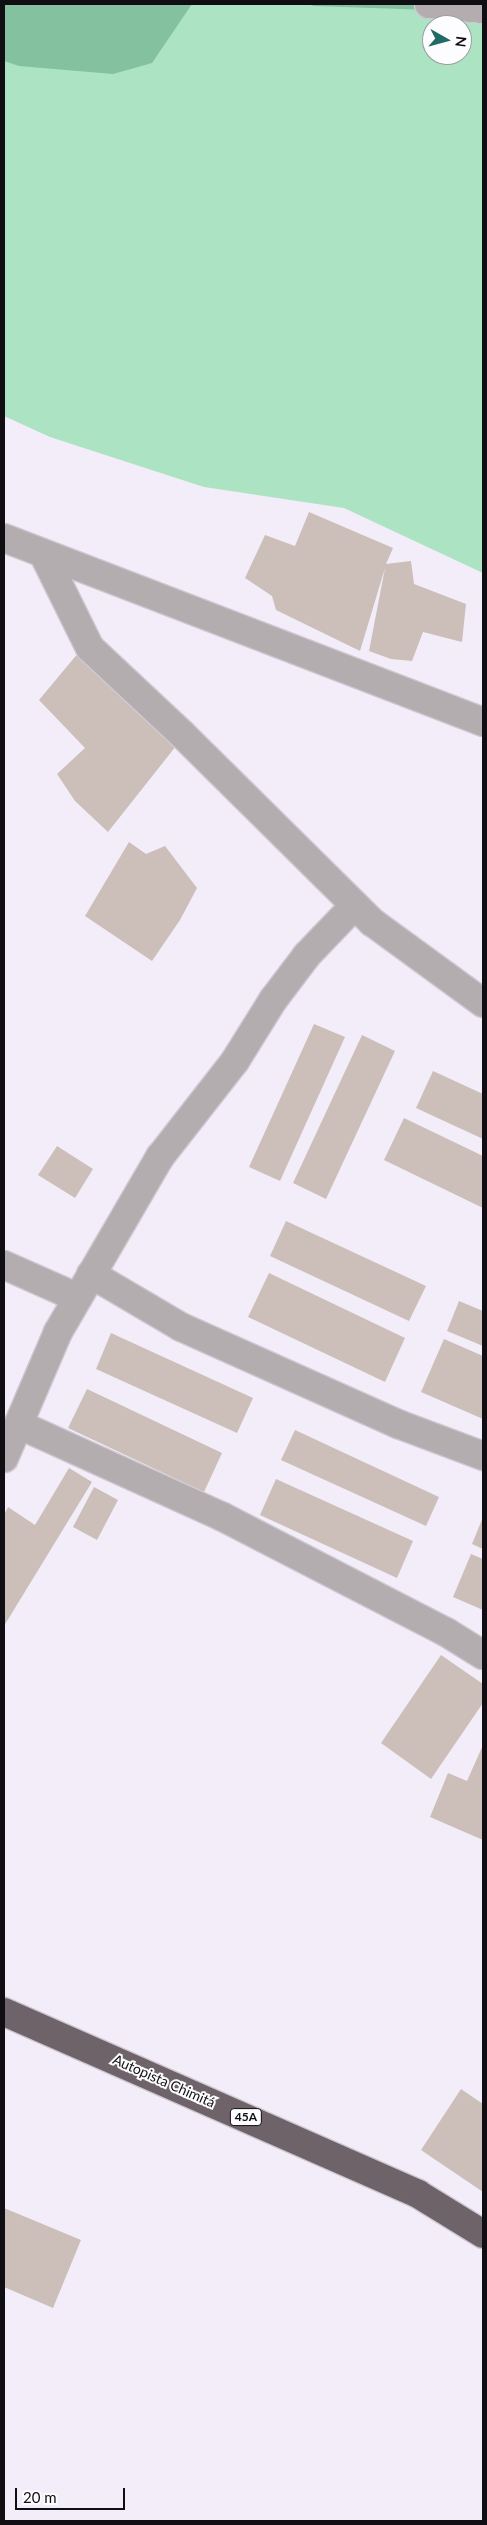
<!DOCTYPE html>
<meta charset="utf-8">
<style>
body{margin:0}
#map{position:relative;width:487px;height:2525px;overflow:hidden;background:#f2edf8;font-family:Lato,sans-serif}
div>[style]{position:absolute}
.green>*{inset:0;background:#abe3c3}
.forest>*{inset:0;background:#83c19f}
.building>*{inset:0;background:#ccbfba}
.roads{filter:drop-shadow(1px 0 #cec9d3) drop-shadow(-1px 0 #cec9d3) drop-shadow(0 1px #cec9d3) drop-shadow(0 -1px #cec9d3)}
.minor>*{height:28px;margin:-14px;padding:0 14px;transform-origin:14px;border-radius:14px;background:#b3adb0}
.highway>*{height:28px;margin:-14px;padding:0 14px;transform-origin:14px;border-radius:14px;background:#6e6369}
span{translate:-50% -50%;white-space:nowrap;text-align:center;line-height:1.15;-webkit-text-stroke:4px #fdfcfe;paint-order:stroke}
.shield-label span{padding:1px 4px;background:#fdfcfe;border:1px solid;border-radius:4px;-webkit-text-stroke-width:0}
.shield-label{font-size:12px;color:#100e12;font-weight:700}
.street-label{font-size:14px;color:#100e12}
.frame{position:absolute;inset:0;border:5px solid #100e12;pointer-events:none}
.north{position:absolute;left:422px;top:15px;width:50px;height:50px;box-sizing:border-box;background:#fdfcfe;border:1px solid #9e9da0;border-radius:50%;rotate:97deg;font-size:14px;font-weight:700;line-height:20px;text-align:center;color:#100e12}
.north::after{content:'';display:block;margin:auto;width:18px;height:22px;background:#206b65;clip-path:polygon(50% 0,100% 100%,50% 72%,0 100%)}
.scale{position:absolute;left:15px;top:2488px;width:110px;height:22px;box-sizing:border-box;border:2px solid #100e12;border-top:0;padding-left:6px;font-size:15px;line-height:18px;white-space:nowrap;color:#100e12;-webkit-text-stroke:4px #fdfcfe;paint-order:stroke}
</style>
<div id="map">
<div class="green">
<i style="clip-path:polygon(evenodd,182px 4px,395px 4px,483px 15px,483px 573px,344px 508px,204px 487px,50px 437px,4px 416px,4px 60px,182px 4px,432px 25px,462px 25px,462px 55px,432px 55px,432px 25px)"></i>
</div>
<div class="forest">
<i style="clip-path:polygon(4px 4px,192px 4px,152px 63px,113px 74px,19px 66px,4px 61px)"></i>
<i style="clip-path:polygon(307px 4px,419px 4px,432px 10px,314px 6px)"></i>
</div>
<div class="building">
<i style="clip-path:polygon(309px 512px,393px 548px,386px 564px,411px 561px,414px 584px,466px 604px,462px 642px,423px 632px,412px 661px,391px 659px,369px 651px,385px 568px,360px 651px,276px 610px,272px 596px,245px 578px,265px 535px,295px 546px)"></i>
<i style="clip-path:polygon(79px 652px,180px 741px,108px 832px,75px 801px,57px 774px,85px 748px,39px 700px)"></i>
<i style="clip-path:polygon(129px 842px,146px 854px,165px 846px,197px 888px,180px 920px,152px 961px,85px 916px)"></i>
<i style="clip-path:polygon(314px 1024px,345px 1037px,280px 1181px,249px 1167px)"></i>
<i style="clip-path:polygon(362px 1035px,395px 1051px,326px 1199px,293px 1183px)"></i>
<i style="clip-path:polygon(433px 1071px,483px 1094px,483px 1139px,416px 1108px)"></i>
<i style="clip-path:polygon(404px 1118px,483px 1156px,483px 1208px,384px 1160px)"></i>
<i style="clip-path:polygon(57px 1146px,93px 1169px,75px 1198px,38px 1175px)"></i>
<i style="clip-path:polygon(286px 1221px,426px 1286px,409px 1321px,270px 1256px)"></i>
<i style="clip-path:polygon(269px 1273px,405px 1338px,385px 1382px,248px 1317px)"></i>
<i style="clip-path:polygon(459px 1301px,483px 1311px,483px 1346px,447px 1331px)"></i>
<i style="clip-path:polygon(111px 1333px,253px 1398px,237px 1433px,96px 1369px)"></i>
<i style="clip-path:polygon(444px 1339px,483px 1356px,483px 1419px,421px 1392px)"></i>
<i style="clip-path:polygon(87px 1389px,222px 1453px,204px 1492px,68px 1428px)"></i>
<i style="clip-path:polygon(295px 1430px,439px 1497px,426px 1526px,281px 1460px)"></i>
<i style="clip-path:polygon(69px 1468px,92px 1482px,4px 1626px,4px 1515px,8px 1507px,35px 1525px)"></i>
<i style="clip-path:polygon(276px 1479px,413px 1541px,397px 1578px,260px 1515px)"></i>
<i style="clip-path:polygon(94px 1487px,118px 1500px,97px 1540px,73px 1527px)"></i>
<i style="clip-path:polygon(483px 1517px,483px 1549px,472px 1544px)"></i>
<i style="clip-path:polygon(471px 1554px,483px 1559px,483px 1610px,453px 1597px)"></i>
<i style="clip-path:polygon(441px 1655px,483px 1684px,483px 1703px,431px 1779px,381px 1743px)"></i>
<i style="clip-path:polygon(483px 1745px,483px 1840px,430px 1817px,448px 1773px,467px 1781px)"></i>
<i style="clip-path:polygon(461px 2089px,483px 2104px,483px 2192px,421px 2150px)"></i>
<i style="clip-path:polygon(4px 2208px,81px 2240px,53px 2308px,4px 2287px)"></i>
</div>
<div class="roads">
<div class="minor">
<i style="left:429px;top:4px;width:54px;rotate:5.3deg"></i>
<i style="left:4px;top:538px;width:513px;rotate:21.01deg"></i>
<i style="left:44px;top:555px;width:104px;rotate:63.7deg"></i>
<i style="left:90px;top:648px;width:127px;rotate:43.1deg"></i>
<i style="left:183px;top:735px;width:266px;rotate:44.7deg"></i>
<i style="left:372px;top:922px;width:137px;rotate:36.1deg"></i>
<i style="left:4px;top:1265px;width:79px;rotate:24deg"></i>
<i style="left:91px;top:1274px;width:104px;rotate:30.5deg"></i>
<i style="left:181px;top:1327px;width:238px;rotate:24.1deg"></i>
<i style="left:398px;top:1424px;width:91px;rotate:20.6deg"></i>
<i style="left:20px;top:1425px;width:221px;rotate:24.4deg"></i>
<i style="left:221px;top:1516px;width:253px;rotate:27.3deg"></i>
<i style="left:446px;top:1632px;width:44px;rotate:31.9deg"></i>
<i style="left:4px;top:1458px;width:137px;rotate:-66.8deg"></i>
<i style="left:58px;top:1332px;width:203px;rotate:-59.8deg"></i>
<i style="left:160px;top:1157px;width:122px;rotate:-52deg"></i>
<i style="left:235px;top:1061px;width:72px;rotate:-58.1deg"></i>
<i style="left:273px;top:1000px;width:56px;rotate:-52.9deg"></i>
<i style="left:307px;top:955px;width:69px;rotate:-46.2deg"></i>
</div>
<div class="highway">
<i style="left:4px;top:2012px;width:452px;rotate:23.7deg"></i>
<i style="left:418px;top:2194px;width:76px;rotate:31.6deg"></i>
</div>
</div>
<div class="shield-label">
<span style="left:246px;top:2117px">45A</span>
</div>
<div class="street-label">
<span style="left:164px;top:2081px;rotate:24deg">Autopista Chimitá</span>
</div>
<div class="frame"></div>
<div class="north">N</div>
<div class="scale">20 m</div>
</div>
